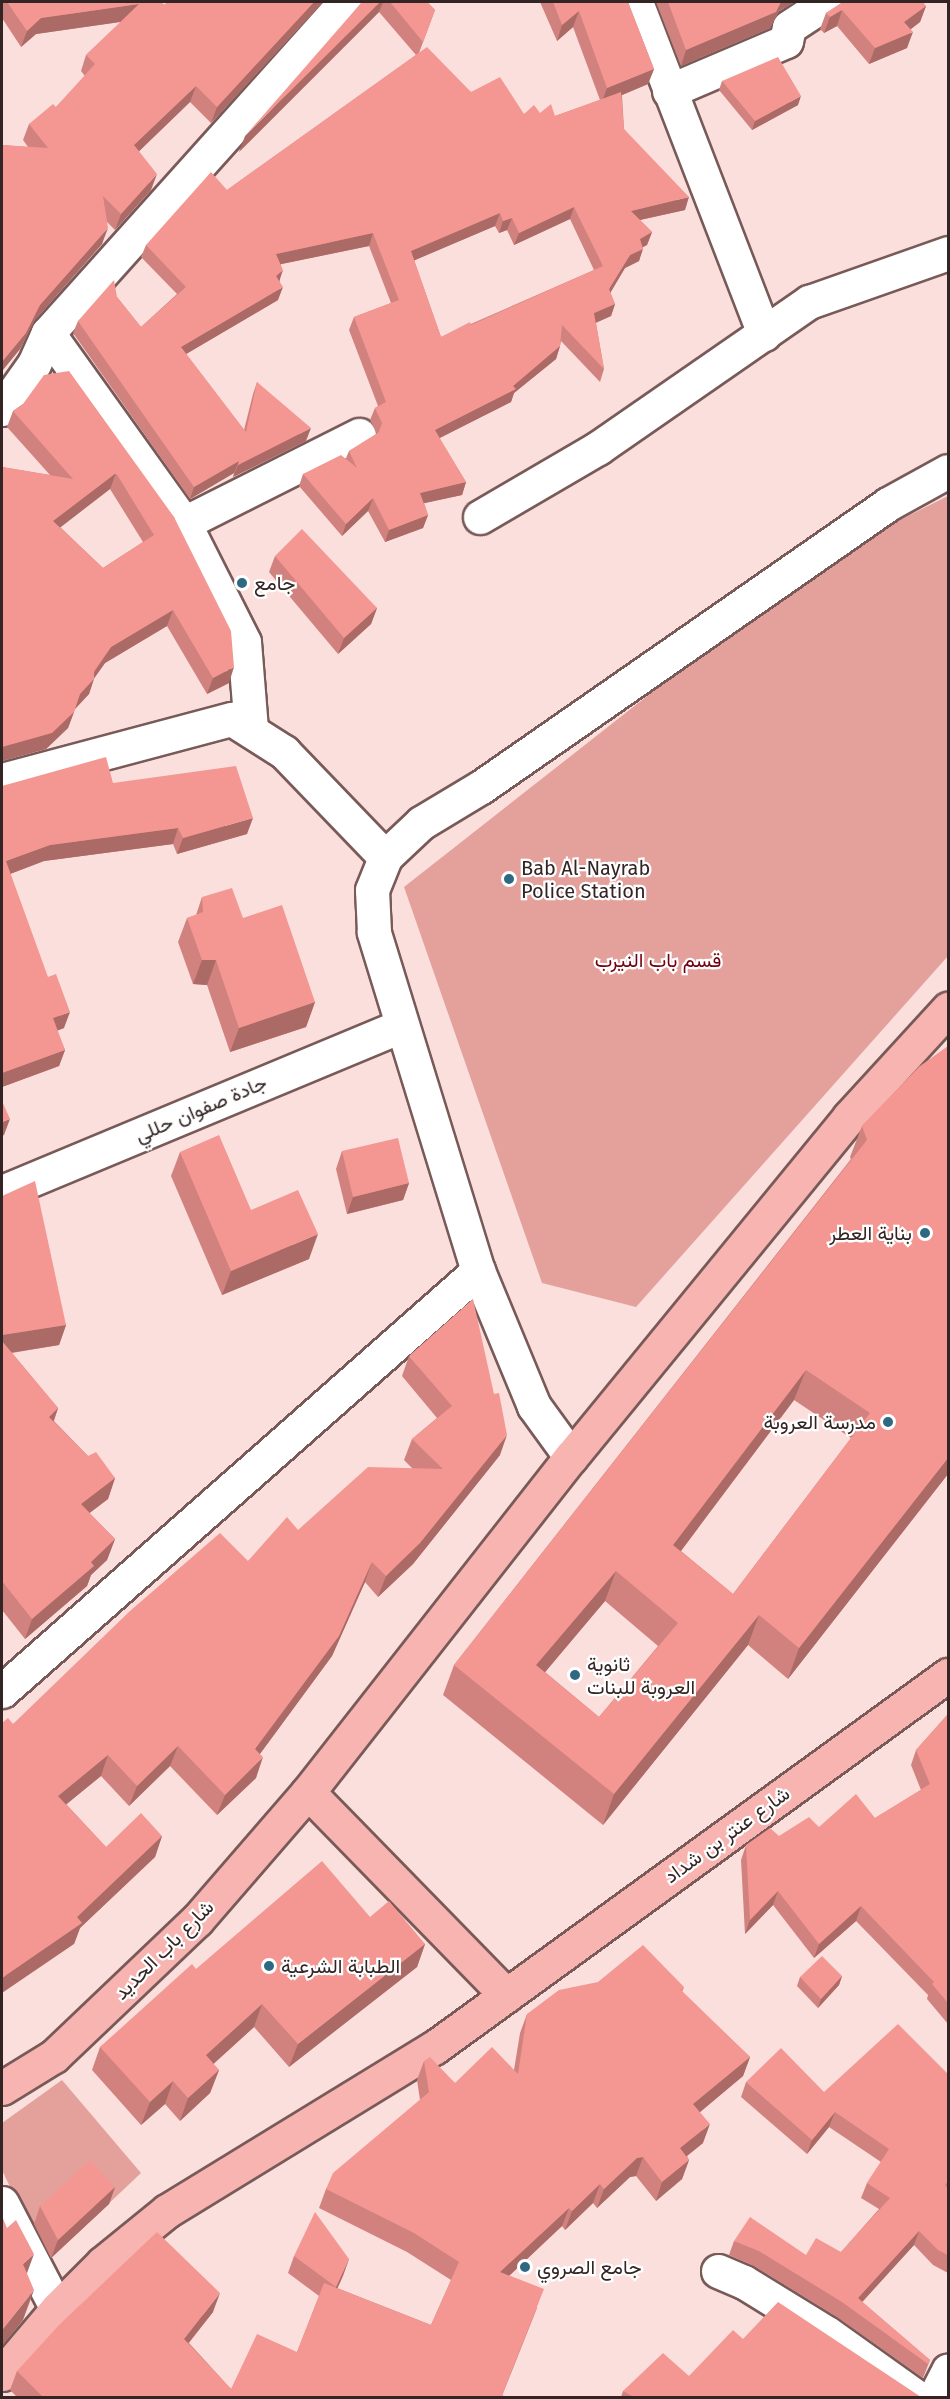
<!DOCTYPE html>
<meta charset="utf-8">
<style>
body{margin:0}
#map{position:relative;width:950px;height:2399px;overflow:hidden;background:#fbdfdd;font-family:"Fira Sans",Vazirmatn,sans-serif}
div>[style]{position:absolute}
.green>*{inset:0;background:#e4a19c}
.roads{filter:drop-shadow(2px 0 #785a58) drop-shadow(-2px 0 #785a58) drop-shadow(0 2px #785a58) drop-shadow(0 -2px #785a58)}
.minor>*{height:33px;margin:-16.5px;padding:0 16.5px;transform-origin:16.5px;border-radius:16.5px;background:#fff}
.major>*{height:33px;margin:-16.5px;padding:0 16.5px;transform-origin:16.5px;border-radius:16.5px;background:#f8b4b1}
.wall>*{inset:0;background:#d2827e}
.shaded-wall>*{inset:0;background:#ab6a66}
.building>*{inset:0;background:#f49792}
.dots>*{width:16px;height:16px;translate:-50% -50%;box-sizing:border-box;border:3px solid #fff;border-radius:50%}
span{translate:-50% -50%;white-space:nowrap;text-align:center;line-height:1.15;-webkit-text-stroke:4.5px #fff;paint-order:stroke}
.poi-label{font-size:20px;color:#322524}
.left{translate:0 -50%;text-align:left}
.right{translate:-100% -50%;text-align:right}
.park-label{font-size:20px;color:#730010}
.street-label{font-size:20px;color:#322524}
.frame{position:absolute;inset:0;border:3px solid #322524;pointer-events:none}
</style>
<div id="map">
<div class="green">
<i style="clip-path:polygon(948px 496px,948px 956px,636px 1307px,542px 1283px,404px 887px,823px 558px)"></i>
<i style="clip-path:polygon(62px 2080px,141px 2173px,46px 2263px,2px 2170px,2px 2123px)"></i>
</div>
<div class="roads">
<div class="minor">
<i style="left:636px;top:2px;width:356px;rotate:68.9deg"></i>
<i style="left:669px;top:91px;width:127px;rotate:-23.1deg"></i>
<i style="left:786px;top:41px;width:14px;rotate:-78deg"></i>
<i style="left:789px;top:27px;width:45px;rotate:-33.3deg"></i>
<i style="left:48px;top:333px;width:234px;rotate:54.4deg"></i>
<i style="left:184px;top:523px;width:133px;rotate:63.2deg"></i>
<i style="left:244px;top:642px;width:87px;rotate:85.4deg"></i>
<i style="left:2px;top:409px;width:55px;rotate:-54.6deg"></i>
<i style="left:34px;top:364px;width:34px;rotate:-66deg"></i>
<i style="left:48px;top:333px;width:445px;rotate:-48.1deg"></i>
<i style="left:480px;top:517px;width:137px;rotate:-30.3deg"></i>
<i style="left:598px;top:448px;width:257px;rotate:-34.7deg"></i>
<i style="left:809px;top:302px;width:147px;rotate:-19.4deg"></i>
<i style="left:184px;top:523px;width:196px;rotate:-26.7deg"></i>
<i style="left:2px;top:780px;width:238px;rotate:-14.9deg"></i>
<i style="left:232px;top:719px;width:62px;rotate:32.4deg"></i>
<i style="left:284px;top:752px;width:146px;rotate:46.1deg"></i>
<i style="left:2px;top:1192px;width:431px;rotate:-22.6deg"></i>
<i style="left:571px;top:1457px;width:63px;rotate:-126deg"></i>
<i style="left:534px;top:1406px;width:146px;rotate:-112.5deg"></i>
<i style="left:478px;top:1271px;width:355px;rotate:-107.1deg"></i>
<i style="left:374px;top:932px;width:42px;rotate:-92.7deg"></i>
<i style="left:372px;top:890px;width:35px;rotate:-68deg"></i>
<i style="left:385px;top:857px;width:50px;rotate:-43.4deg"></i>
<i style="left:421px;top:823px;width:70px;rotate:-31deg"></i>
<i style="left:481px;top:787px;width:496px;rotate:-34.8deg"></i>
<i style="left:888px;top:504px;width:68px;rotate:-28.8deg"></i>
<i style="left:2px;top:1691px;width:635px;rotate:-41.42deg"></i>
<i style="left:2px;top:2203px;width:119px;rotate:62.6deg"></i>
<i style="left:718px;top:2271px;width:28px;rotate:23deg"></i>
<i style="left:744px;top:2282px;width:97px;rotate:31.6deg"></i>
<i style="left:827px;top:2333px;width:112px;rotate:35.5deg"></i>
<i style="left:934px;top:2398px;width:31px;rotate:-63deg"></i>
</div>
<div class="major">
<i style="left:308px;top:1792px;width:284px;rotate:45.7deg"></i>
<i style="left:2px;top:2088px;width:61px;rotate:-31.6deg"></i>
<i style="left:54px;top:2056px;width:197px;rotate:-43.6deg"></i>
<i style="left:197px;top:1920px;width:169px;rotate:-49.1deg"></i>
<i style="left:308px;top:1792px;width:426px;rotate:-51.9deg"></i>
<i style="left:571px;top:1457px;width:439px;rotate:-50.7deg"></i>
<i style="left:849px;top:1117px;width:147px;rotate:-47.5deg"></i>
<i style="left:2px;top:2374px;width:85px;rotate:-49.8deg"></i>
<i style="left:57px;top:2309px;width:65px;rotate:-45deg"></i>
<i style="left:103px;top:2263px;width:82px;rotate:-39.1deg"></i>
<i style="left:167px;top:2211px;width:314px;rotate:-31.5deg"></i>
<i style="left:435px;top:2047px;width:634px;rotate:-35.95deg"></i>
</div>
</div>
<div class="wall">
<i style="clip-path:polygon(2px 2px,161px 2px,164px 5px,168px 2px,323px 2px,211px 123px,190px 102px,139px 151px,151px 190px,115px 230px,107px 222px,102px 244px,34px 321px,20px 349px,2px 371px,2px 145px,28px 147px,23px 140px,29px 124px,56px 107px,85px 76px,81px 71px,86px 55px,121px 22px,36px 34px,21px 47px,2px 18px)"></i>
<i style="clip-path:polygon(evenodd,362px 2px,427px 2px,435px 10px,419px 53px,471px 92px,524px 114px,540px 113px,555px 116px,600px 100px,573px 27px,557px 41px,540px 2px,628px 2px,654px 69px,648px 84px,622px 95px,624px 129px,685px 210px,640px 220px,652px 232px,647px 245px,643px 247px,639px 261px,625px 268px,610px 292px,615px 304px,611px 316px,596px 323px,604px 369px,600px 382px,561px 341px,560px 346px,556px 359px,514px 393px,511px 402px,439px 438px,466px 482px,462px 495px,424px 503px,428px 515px,423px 528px,385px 542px,368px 511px,342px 536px,299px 486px,303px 474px,346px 458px,349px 451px,377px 434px,370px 420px,375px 408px,378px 406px,349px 330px,354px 317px,391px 303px,369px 246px,281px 264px,278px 300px,186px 354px,244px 430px,253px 394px,257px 382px,306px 441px,233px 477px,234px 473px,190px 499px,73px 333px,78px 321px,117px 297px,141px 327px,177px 294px,141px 257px,146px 245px,227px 190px,416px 55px,379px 12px,239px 152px,362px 2px,570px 219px,594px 270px,441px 337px,414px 260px,495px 226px,499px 233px,507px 230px,514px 245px,570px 219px)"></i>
<i style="clip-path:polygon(656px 2px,795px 2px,779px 11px,770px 28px,681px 66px)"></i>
<i style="clip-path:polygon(843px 2px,926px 6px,920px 22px,911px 29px,907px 48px,869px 64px,837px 26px,824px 33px,820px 29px,826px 13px)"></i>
<i style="clip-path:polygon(722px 81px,798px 105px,752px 130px,719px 90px)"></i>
<i style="clip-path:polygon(evenodd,23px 404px,174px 517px,229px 683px,207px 694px,167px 626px,105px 663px,94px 678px,89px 694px,75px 709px,68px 728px,46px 749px,2px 761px,2px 467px,50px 475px,7px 427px,13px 411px,23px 404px,110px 489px,143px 542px,103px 568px,60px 527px,110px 489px)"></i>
<i style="clip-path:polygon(275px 556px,377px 608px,371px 624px,338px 654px,269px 572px)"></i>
<i style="clip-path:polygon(113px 783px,247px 834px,177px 854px,173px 844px,44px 861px,10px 874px,64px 1028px,57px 1031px,65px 1050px,59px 1066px,2px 1087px,2px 786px)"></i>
<i style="clip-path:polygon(202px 897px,243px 918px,315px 1002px,306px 1027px,230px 1052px,207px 985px,193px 984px,178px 942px,187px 918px,196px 915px)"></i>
<i style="clip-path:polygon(evenodd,920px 1066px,948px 1474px,788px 1679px,748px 1645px,603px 1825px,443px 1695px,454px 1665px,851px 1159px,850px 1157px,862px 1126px,920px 1066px,794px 1400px,851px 1438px,733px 1594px,681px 1551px,794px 1400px,920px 1066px,605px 1601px,658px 1646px,599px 1717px,545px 1672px,605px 1601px)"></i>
<i style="clip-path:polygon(342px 1151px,409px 1183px,403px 1200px,347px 1214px,336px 1169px)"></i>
<i style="clip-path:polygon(180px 1152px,251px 1210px,309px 1259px,222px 1295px,171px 1176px)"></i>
<i style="clip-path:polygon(2px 1196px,66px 1325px,59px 1345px,12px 1353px,58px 1408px,54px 1421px,88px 1456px,115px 1478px,108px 1499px,89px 1513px,115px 1539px,107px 1560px,91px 1575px,87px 1586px,25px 1639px,2px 1610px)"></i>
<i style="clip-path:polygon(409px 1356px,500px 1455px,413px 1564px,378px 1597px,365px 1582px,332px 1656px,260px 1754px,256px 1778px,217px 1815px,170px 1766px,129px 1806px,101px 1776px,66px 1804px,106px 1847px,162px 1836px,155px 1857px,80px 1928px,74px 1944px,13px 1724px,248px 1561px,298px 1530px,413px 1469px,404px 1460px,412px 1439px,437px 1418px,402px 1376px)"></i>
<i style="clip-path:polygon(948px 1714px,948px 2024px,927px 1999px,928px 1995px,856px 1921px,814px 1958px,773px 1905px,745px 1934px,741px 1860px,746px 1845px,819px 1827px,875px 1818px,921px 1790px,911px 1765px,916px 1750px)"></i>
<i style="clip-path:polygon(370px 1917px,425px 1944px,417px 1967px,289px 2067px,254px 2027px,213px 2064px,219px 2070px,210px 2093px,180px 2121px,165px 2104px,141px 2125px,92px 2070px,100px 2047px,196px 1969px)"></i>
<i style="clip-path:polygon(842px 1976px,839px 1985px,818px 2008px,797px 1986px,800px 1977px)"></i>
<i style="clip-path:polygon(684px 1987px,682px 1992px,750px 2057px,743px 2076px,700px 2112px,703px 2143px,687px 2156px,689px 2160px,682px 2179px,656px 2201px,636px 2176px,630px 2177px,597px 2208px,593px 2203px,565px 2230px,562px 2226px,509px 2276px,537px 2308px,502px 2396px,506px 2397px,17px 2397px,10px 2390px,17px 2371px,213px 2312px,189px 2343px,231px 2389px,297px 2352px,319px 2296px,288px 2273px,294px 2256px,349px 2259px,337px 2288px,431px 2325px,451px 2280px,407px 2252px,319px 2208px,326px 2189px,420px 2100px,417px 2080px,424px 2061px,455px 2083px,514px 2070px,520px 2033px,527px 2014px)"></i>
<i style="clip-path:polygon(948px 2074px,948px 2273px,933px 2265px,914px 2245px,862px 2302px,930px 2360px,923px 2378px,837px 2317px,754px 2266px,729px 2255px,734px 2241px,806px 2255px,841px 2252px,879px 2209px,861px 2198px,867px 2183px,881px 2162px,829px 2127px,807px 2154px,741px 2097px,746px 2082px,824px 2092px)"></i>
<i style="clip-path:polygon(115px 2187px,109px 2204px,51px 2258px,34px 2224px,40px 2206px)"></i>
<i style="clip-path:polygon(743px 2339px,921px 2397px,621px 2397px,623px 2391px,689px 2376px)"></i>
</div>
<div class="shaded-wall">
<i style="clip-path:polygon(314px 2px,323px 2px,211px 123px,217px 107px)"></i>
<i style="clip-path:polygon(380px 2px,383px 2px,379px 12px,239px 152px,245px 136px)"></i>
<i style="clip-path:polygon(781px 2px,795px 2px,779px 11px,770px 28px,681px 66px,686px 50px)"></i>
<i style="clip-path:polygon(139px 4px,133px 20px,36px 34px,21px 47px,27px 31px,41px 18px)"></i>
<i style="clip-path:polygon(926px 6px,920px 22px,899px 38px,904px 22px)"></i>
<i style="clip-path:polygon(842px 10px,837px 26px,824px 33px,830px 17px)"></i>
<i style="clip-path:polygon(579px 11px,573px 27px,557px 41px,562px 25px)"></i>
<i style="clip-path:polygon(913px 32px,907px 48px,869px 64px,875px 48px)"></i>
<i style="clip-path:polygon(654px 69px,648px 84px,601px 104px,607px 88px)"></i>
<i style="clip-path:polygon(196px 86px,190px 102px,129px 161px,134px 145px)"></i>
<i style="clip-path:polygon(801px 96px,798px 105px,752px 130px,755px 121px)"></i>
<i style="clip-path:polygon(157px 174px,151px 190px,115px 230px,121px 214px)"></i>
<i style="clip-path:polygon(689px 197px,685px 210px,626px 223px,631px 211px)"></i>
<i style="clip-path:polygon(574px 207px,570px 219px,514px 245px,519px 233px)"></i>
<i style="clip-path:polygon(500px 213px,495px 226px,406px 264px,411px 251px)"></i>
<i style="clip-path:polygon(512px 218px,507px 230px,499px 233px,503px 221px)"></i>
<i style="clip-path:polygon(108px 228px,102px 244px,34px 321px,20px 349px,2px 371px,2px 362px,40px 305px)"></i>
<i style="clip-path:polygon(652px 232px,647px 245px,635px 251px,640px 239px)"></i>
<i style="clip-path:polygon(373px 233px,369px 246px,272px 266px,276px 254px)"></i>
<i style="clip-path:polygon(643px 249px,639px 261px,625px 268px,605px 302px,609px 289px,630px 255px)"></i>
<i style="clip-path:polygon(283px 270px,279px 282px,276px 276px)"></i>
<i style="clip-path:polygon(283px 287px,278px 300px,176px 360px,181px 347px)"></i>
<i style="clip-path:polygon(615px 304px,611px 316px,590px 325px,594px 313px)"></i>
<i style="clip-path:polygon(560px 346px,556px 359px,514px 393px,511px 402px,430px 443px,435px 430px,513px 386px)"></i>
<i style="clip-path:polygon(311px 428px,306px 441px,233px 477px,238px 465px)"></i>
<i style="clip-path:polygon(239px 461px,234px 473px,190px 499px,194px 487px)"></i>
<i style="clip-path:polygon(116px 473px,110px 489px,48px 537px,53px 521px)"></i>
<i style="clip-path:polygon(466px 482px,462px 495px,416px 505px,420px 493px)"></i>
<i style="clip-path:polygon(373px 498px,368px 511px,342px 536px,346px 524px)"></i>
<i style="clip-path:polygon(428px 515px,423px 528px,385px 542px,389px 530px)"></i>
<i style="clip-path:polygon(377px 608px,371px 624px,338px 654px,344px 638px)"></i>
<i style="clip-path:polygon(173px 610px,167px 626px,105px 663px,93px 680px,94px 679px,89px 694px,74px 710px,80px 694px,111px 647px)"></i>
<i style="clip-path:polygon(234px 667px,229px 683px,207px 694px,213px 678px)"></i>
<i style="clip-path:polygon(74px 712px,68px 728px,46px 749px,2px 761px,2px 747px)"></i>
<i style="clip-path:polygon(253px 818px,247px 834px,177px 854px,183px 838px)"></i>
<i style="clip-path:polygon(178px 828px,173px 844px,44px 861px,2px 877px,6px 861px,50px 845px)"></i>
<i style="clip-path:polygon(202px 960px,216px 960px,207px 985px,193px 984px)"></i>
<i style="clip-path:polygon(315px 1002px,306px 1027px,230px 1052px,239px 1028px)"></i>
<i style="clip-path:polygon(70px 1012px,64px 1028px,47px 1034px,53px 1018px)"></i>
<i style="clip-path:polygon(65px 1050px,59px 1066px,2px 1087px,2px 1073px)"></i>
<i style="clip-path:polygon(10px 1119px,4px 1135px,2px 1136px,2px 1122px)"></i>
<i style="clip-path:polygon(409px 1183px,403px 1200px,347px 1214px,353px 1197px)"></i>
<i style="clip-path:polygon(318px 1234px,309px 1259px,222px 1295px,231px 1271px)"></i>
<i style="clip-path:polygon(66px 1325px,59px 1345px,2px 1354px,2px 1335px)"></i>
<i style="clip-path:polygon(806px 1370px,794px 1400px,662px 1576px,673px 1545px)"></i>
<i style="clip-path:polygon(58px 1408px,51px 1428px,49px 1417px)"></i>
<i style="clip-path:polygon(507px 1435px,500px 1455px,413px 1564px,378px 1597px,386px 1576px)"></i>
<i style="clip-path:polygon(948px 1458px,948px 1474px,788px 1679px,799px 1648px)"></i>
<i style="clip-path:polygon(115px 1478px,108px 1499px,74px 1525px,81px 1504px)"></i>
<i style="clip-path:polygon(115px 1539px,107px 1560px,91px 1575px,87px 1586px,25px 1639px,32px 1619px)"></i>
<i style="clip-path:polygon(372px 1562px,365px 1582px,332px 1656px,248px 1770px,255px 1749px)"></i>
<i style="clip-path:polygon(616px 1571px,605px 1601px,525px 1696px,536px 1665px)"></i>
<i style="clip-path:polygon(759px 1615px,748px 1645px,603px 1825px,614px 1794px)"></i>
<i style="clip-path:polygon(178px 1746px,170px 1766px,129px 1806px,137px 1786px)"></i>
<i style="clip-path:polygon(108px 1755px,101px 1776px,51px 1817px,58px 1796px)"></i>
<i style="clip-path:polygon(263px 1757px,256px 1778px,217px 1815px,225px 1795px)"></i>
<i style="clip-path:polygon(162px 1836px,155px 1857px,80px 1928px,74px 1944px,2px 1993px,2px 1978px,77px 1917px)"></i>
<i style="clip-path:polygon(778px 1891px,773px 1905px,745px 1934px,750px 1920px)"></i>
<i style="clip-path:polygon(861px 1906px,856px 1921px,814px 1958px,819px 1944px)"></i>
<i style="clip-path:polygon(425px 1944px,417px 1967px,289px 2067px,298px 2044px)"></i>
<i style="clip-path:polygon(842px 1976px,839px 1985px,818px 2008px,821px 1999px)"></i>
<i style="clip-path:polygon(262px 2004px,254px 2027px,197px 2079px,206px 2055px)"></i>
<i style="clip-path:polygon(750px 2057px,743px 2076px,687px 2123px,693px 2104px)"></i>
<i style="clip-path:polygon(219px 2070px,210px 2093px,180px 2121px,188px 2098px)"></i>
<i style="clip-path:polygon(173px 2081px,165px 2104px,141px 2125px,150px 2102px)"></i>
<i style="clip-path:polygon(835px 2112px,829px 2127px,807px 2154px,812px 2140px)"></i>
<i style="clip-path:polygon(710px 2124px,703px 2143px,673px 2167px,680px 2148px)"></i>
<i style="clip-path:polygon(643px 2157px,636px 2176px,630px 2177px,597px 2208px,604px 2189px,637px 2158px)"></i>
<i style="clip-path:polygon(689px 2160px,682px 2179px,656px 2201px,662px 2182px)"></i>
<i style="clip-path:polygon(600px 2184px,593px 2203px,565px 2230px,572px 2211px)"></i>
<i style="clip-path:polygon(115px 2187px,109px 2204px,51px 2258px,58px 2240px)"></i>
<i style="clip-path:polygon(569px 2208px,562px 2226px,493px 2291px,500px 2272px)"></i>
<i style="clip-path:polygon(919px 2231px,914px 2245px,854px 2311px,858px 2298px)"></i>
<i style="clip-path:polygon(34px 2254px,23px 2284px,23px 2264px)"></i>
<i style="clip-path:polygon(349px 2259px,343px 2276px,330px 2305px,336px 2287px)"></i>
<i style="clip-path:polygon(34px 2290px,23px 2320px,2px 2346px,2px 2330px)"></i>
<i style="clip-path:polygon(220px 2293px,213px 2312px,177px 2357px,184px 2339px)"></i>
</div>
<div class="building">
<i style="clip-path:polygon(7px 2px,161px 2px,164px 5px,168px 2px,314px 2px,217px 107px,196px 86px,134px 145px,157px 174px,121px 214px,103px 196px,108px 228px,40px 305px,26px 333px,2px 362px,2px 145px,48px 148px,29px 124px,53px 104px,56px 107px,95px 64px,86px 55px,139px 4px,41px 18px,27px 31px)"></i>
<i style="clip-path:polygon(362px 2px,380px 2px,245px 136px)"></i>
<i style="clip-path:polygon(390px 2px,427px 2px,435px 10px,423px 42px)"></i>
<i style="clip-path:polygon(553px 2px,628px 2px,654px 69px,607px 88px,579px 11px,562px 25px)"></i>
<i style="clip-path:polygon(668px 2px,781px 2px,776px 12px,686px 50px)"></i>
<i style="clip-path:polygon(843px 2px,923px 2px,926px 6px,904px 22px,913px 32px,875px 48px,842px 10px,830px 17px,826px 13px)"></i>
<i style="clip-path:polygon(evenodd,427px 47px,471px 92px,500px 77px,524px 114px,534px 105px,540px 113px,551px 104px,555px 116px,621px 92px,624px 129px,689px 197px,631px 211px,652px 232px,640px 239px,643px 249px,630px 255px,609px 289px,615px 304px,594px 313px,604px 369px,562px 325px,560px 346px,513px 386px,516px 389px,435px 430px,466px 482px,420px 493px,428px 515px,389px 530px,373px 498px,346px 524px,303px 474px,341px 455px,357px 468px,349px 451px,379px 432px,382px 423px,375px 408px,386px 402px,354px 317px,399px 300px,373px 233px,276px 254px,283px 270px,276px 276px,283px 287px,181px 347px,246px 432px,257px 382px,311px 428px,238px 465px,239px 461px,194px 487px,78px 321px,114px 280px,117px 297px,141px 327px,186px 287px,146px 245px,211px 172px,227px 190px,427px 47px,574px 207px,603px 266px,471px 325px,470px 322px,441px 337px,411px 251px,500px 213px,503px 221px,512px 218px,519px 233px,574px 207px)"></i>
<i style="clip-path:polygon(778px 57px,801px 96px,755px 121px,722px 81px)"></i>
<i style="clip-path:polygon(evenodd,69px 371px,174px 517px,231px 631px,234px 667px,213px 678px,173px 610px,111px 647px,94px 671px,94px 679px,80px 694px,74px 712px,52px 733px,2px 747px,2px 467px,73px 479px,13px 411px,23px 404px,44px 375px,69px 371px,116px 473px,154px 535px,103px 568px,53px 521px,116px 473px)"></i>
<i style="clip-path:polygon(302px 529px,377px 608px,344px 638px,275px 556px)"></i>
<i style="clip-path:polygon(106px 757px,113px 783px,236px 766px,253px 818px,183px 838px,178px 828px,50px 845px,6px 861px,48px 977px,56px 974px,70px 1012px,53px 1018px,65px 1050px,2px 1073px,2px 786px)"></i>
<i style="clip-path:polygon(232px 888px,243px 918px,282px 905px,315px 1002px,239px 1028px,216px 960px,202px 960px,187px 918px,203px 912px,202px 897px)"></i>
<i style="clip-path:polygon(evenodd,948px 1046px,948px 1458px,799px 1648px,759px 1615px,614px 1794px,454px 1665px,867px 1140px,862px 1126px,920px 1066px,948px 1046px,806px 1370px,870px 1413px,733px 1594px,673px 1545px,806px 1370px,948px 1046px,616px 1571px,678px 1623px,599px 1717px,536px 1665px,616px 1571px)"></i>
<i style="clip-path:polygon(2px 1101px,10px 1119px,2px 1122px)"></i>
<i style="clip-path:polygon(219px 1135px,251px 1210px,298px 1190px,318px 1234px,231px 1271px,180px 1152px)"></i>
<i style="clip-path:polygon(398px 1138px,409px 1183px,353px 1197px,342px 1151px)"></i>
<i style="clip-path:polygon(35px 1181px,66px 1325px,2px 1335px,2px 1196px)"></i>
<i style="clip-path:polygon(473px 1299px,494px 1394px,499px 1393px,507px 1435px,420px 1543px,386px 1576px,372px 1562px,339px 1636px,255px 1749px,263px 1757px,225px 1795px,178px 1746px,137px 1786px,108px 1755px,58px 1796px,106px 1847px,141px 1813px,162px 1836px,77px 1917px,82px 1923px,2px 1978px,2px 1723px,8px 1718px,13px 1724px,130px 1611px,220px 1533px,248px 1561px,287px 1517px,298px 1530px,368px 1467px,443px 1469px,412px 1439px,452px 1406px,409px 1356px)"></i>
<i style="clip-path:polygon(2px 1341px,58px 1408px,49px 1417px,88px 1456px,96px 1452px,115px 1478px,81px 1504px,115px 1539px,91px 1562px,94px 1566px,32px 1619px,2px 1581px)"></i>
<i style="clip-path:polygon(948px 1714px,948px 2003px,932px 1984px,934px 1982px,861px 1906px,819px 1944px,778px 1891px,750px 1920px,746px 1845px,770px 1828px,779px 1836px,809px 1817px,819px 1827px,856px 1794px,875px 1818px,930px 1784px,916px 1750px)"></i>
<i style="clip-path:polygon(322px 1861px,370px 1917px,389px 1901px,425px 1944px,298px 2044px,262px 2004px,206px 2055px,219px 2070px,188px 2098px,173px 2081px,150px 2102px,100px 2047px,192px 1964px,196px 1969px)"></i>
<i style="clip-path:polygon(643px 1945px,684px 1987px,681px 1990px,750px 2057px,693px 2104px,710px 2124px,680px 2148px,689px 2160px,662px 2182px,643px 2157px,637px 2158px,604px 2189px,600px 2184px,572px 2211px,569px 2208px,500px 2272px,544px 2289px,502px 2395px,506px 2397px,43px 2397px,17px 2371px,59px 2325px,157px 2232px,220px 2293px,184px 2339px,231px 2389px,257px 2334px,297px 2352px,324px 2283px,431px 2325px,459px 2262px,414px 2233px,326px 2189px,333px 2173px,429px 2092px,424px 2061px,430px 2057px,455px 2083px,492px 2047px,518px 2074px,527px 2014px,559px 1990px,598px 1982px)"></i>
<i style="clip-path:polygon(822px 1956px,842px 1976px,821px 1999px,800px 1977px)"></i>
<i style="clip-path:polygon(898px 2024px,948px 2074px,948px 2181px,945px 2185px,948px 2189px,948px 2255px,938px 2250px,919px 2231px,858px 2298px,930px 2360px,928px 2364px,842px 2302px,759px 2251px,734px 2241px,750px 2217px,806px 2255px,816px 2238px,841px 2252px,890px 2198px,867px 2183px,889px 2149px,835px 2112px,812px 2140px,746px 2082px,781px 2048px,824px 2092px)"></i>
<i style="clip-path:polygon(90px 2160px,115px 2187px,58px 2240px,40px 2206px)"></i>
<i style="clip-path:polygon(315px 2212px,349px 2259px,336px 2287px,294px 2256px)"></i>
<i style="clip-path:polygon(2px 2216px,7px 2228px,16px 2220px,34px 2254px,23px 2264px,34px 2290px,2px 2330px)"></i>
<i style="clip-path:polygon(778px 2302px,921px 2397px,634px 2397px,623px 2391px,663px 2353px,689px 2376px,733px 2330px,743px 2339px)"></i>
</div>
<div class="dots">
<i style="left:242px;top:583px;background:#2f6882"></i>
<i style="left:509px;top:879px;background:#2f6882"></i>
<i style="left:925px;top:1233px;background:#2f6882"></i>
<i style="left:888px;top:1422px;background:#2f6882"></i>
<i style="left:575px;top:1675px;background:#2f6882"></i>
<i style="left:269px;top:1966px;background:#2f6882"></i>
<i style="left:525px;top:2267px;background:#2f6882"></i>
</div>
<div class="poi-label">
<span class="left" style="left:254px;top:583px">جامع</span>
<span class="left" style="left:521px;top:880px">Bab Al-Nayrab<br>Police Station</span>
<span class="right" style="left:912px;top:1233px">بناية العطر</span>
<span class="right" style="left:876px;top:1422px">مدرسة العروبة</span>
<span class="left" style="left:587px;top:1676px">ثانوية<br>العروبة للبنات</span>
<span class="left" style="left:281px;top:1966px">الطبابة الشرعية</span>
<span class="left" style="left:537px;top:2267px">جامع الصروي</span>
</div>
<div class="park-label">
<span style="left:658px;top:960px">قسم باب النيرب</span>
</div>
<div class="street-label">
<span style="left:201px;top:1109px;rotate:-23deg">جادة صفوان حللي</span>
<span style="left:727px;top:1835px;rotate:-36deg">شارع عنتر بن شداد</span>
<span style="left:164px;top:1950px;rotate:-45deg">شارع باب الحديد</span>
</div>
<div class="frame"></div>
</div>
